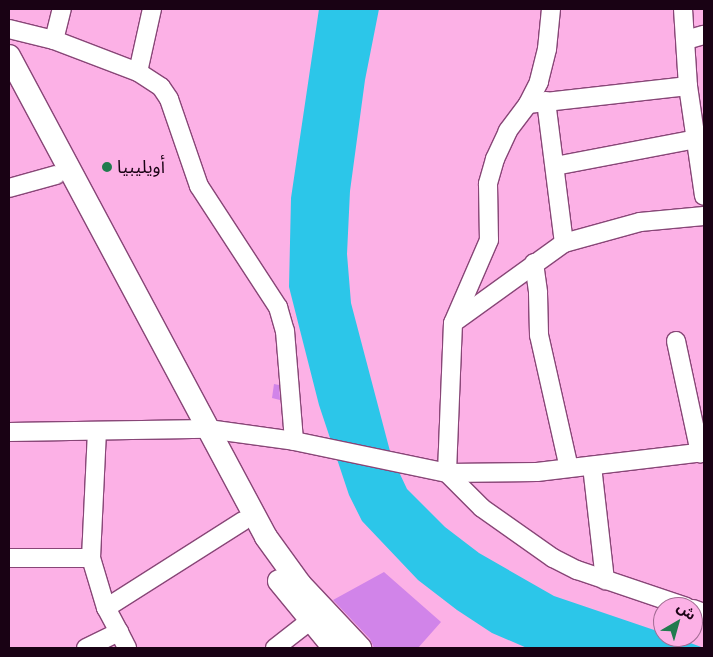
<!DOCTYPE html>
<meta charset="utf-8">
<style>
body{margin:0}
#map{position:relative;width:713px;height:657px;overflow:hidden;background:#fcb1e6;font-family:"Roboto Condensed","Noto Sans Arabic",sans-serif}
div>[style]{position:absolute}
.water>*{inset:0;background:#2cc6e9}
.building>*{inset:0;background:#d184e9}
.roads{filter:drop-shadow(1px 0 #884677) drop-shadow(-1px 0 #884677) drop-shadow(0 1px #884677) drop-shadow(0 -1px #884677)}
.minor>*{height:18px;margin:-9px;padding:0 9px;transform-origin:9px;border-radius:9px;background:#fff}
.major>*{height:22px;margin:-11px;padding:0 11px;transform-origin:11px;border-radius:11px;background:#fff}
.dots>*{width:14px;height:14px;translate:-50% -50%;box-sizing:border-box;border:2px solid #fcb1e6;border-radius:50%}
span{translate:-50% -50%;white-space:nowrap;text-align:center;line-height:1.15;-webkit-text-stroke:5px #fcb1e6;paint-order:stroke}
.poi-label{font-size:18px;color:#190214}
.left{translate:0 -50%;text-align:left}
.frame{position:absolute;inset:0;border:10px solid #190214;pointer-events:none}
.north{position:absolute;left:653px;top:597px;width:50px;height:50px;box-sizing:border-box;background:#fcb1e6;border:1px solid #a16b92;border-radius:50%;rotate:38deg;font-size:14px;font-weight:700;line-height:20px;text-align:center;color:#190214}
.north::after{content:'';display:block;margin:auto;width:18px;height:22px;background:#217b4f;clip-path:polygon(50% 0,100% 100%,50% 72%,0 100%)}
</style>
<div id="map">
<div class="water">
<i style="clip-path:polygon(319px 9px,379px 9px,365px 80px,350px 191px,347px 254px,351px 303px,391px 455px,407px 489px,445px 527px,479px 553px,554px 596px,663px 633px,663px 637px,674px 637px,704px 648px,527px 648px,492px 633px,457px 610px,418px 580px,362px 521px,349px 495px,319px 405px,289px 287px,291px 198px)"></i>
</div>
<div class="building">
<i style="clip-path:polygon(274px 384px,279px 385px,280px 400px,272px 398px)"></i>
<i style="clip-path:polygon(384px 572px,441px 622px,418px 648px,374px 648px,370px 639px,333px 600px)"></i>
</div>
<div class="roads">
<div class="minor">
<i style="left:551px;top:9px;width:40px;rotate:95.7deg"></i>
<i style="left:547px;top:49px;width:34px;rotate:104deg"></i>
<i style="left:539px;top:82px;width:25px;rotate:117deg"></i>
<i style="left:528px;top:104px;width:34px;rotate:127deg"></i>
<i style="left:508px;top:131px;width:31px;rotate:115deg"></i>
<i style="left:495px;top:159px;width:26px;rotate:106deg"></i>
<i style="left:488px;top:184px;width:56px;rotate:89deg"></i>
<i style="left:489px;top:240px;width:90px;rotate:113.4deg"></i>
<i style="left:453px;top:323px;width:150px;rotate:92.3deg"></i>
<i style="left:447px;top:473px;width:49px;rotate:45deg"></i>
<i style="left:482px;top:508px;width:87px;rotate:35.2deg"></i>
<i style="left:553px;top:558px;width:27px;rotate:27deg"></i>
<i style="left:577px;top:570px;width:115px;rotate:18.7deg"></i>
<i style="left:683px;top:9px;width:77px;rotate:86.3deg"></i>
<i style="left:688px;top:86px;width:111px;rotate:81.7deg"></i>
<i style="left:9px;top:29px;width:46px;rotate:13.7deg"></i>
<i style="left:54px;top:40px;width:90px;rotate:20.9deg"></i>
<i style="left:138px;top:72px;width:27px;rotate:33deg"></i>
<i style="left:161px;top:87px;width:14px;rotate:56deg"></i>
<i style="left:169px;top:99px;width:92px;rotate:71deg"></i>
<i style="left:199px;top:186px;width:145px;rotate:56.9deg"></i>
<i style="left:278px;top:307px;width:25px;rotate:74deg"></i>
<i style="left:285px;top:331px;width:110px;rotate:85.3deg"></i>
<i style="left:54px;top:40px;width:32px;rotate:-76deg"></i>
<i style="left:686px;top:40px;width:19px;rotate:-16deg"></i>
<i style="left:138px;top:72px;width:65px;rotate:-77.5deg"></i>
<i style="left:546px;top:101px;width:143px;rotate:82.8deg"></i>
<i style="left:528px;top:104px;width:161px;rotate:-6.4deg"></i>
<i style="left:555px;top:166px;width:144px;rotate:-10.8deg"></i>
<i style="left:9px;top:188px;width:49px;rotate:-15.5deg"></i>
<i style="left:534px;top:263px;width:30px;rotate:82deg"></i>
<i style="left:538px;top:293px;width:42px;rotate:88.6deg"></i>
<i style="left:539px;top:335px;width:136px;rotate:77.3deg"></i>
<i style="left:453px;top:323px;width:137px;rotate:-35.8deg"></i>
<i style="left:564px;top:243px;width:79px;rotate:-15.4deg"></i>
<i style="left:640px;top:222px;width:64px;rotate:-5.4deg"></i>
<i style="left:676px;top:341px;width:115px;rotate:77.9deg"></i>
<i style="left:9px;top:432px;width:199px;rotate:-0.9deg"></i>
<i style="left:208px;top:429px;width:87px;rotate:7.9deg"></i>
<i style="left:294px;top:441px;width:156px;rotate:11.8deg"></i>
<i style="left:447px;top:473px;width:90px;rotate:-0.6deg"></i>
<i style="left:537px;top:472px;width:168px;rotate:-6.8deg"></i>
<i style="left:592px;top:466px;width:115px;rotate:83.5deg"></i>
<i style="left:9px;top:558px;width:82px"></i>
<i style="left:106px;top:608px;width:162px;rotate:-32.4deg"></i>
<i style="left:693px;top:609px;width:12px;rotate:20deg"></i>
<i style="left:119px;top:632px;width:18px;rotate:63deg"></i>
<i style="left:86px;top:648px;width:37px;rotate:-26deg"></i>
<i style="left:119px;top:632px;width:27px;rotate:-118deg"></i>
<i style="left:106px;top:608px;width:52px;rotate:-106.7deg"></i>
<i style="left:91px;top:558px;width:127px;rotate:-87.3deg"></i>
<i style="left:275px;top:648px;width:58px;rotate:-38deg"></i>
</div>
<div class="major">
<i style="left:9px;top:56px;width:545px;rotate:61.88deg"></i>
<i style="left:266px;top:537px;width:58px;rotate:54.1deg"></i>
<i style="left:300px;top:584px;width:88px;rotate:46.8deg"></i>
<i style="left:279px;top:581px;width:87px;rotate:50.6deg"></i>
</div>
</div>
<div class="dots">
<i style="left:107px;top:167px;background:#217b4f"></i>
</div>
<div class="poi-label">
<span class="left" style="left:117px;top:167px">أويليبيا</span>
</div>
<div class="frame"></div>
<div class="north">ش</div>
</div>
